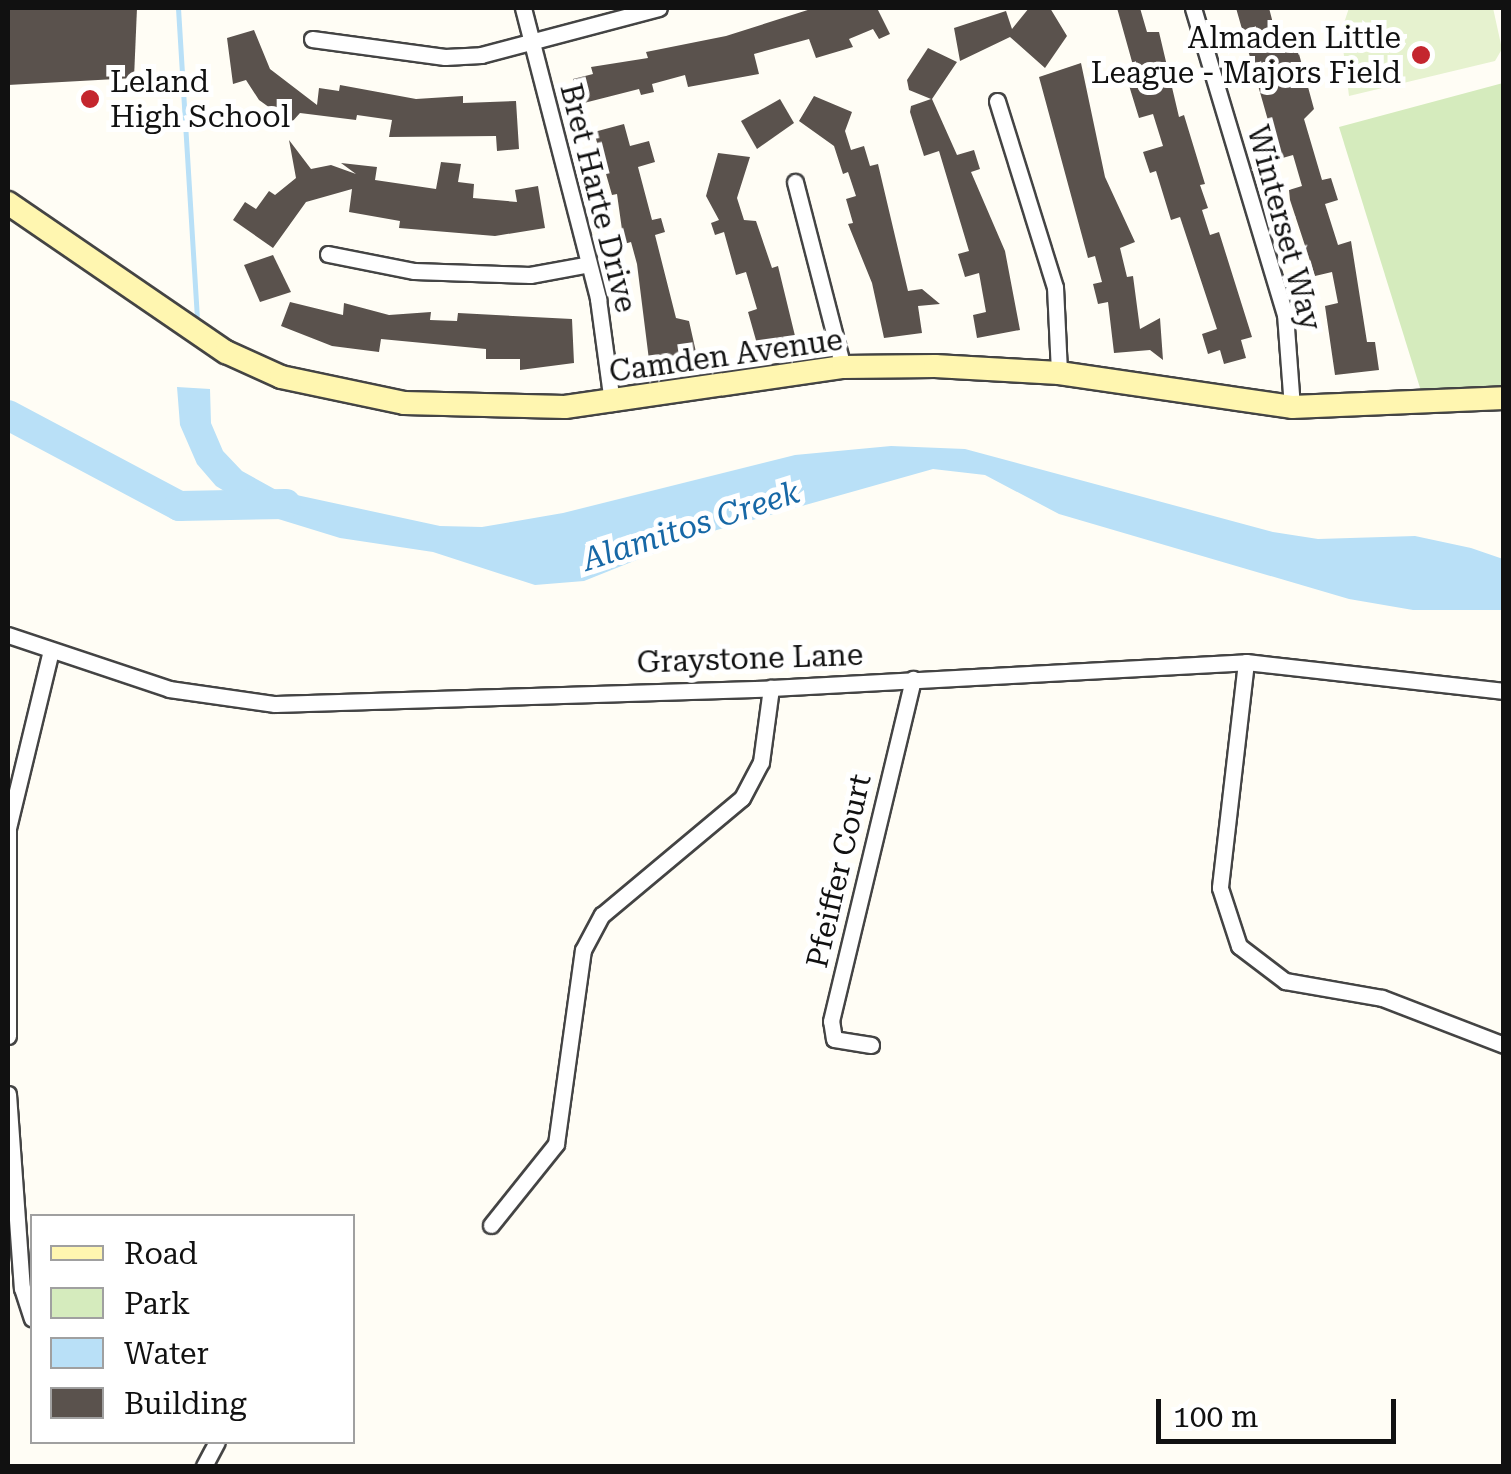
<!DOCTYPE html>
<style>
body{margin:0}
#map{position:relative;width:1511px;height:1474px;overflow:hidden;background:#fffdf5;font-family:"Roboto Serif",serif}
div>[style]{position:absolute}
.green>*{inset:0;background:#d5ebbd}
.pitch>*{inset:0;background:#e6f2cf}
.water>*{inset:0;background:#b9e0f7}
.stream>*{height:5px;margin:-2.5px;padding:0 2.5px;transform-origin:2.5px;border-radius:2.5px;background:#b9e0f7}
.river>*{height:30px;margin:-15px;padding:0 15px;transform-origin:15px;border-radius:15px;background:#b9e0f7}
.building>*{inset:0;background:#5a524d}
.roads{filter:drop-shadow(2px 0 #444) drop-shadow(-2px 0 #444) drop-shadow(0 2px #444) drop-shadow(0 -2px #444)}
.street>*{height:15px;margin:-7.5px;padding:0 7.5px;transform-origin:7.5px;border-radius:7.5px;background:#fff}
.secondary>*{height:22px;margin:-11px;padding:0 11px;transform-origin:11px;border-radius:11px;background:#fff6b0}
.dots>*{width:28px;height:28px;translate:-50% -50%;box-sizing:border-box;border:5px solid #fff;border-radius:50%}
span{translate:-50% -50%;white-space:nowrap;text-align:center;line-height:1.15;-webkit-text-stroke:10px #fff;paint-order:stroke}
.poi-label{font-size:30px;color:#111}
.right{translate:-100% -50%;text-align:right}
.left{translate:0 -50%;text-align:left}
.street-label{font-size:30px;color:#111}
.water-label{font-size:32px;color:#1768a6;font-style:italic}
.frame{position:absolute;inset:0;border:10px solid #111;pointer-events:none}
.legend{position:absolute;left:30px;top:1214px;width:325px;height:230px;box-sizing:border-box;background:#fff;border:2px solid #a0a0a0;margin:0;padding:12px 18px;list-style:none;font-size:30px;color:#111}
.legend li{display:flex;align-items:center;gap:20px;height:50px}
.legend b{width:50px;border:2px solid #a0a0a0}
.scale{position:absolute;left:1156px;top:1399px;width:240px;height:45px;box-sizing:border-box;border:5px solid #111;border-top:0;padding-left:12px;font-size:30px;line-height:35px;white-space:nowrap;color:#111;-webkit-text-stroke:8px #fff;paint-order:stroke}
</style>
<div id="map">
<div class="green">
<i style="clip-path:polygon(1503px 83px,1503px 386px,1421px 391px,1339px 127px)"></i>
</div>
<div class="pitch">
<i style="clip-path:polygon(1349px 8px,1493px 8px,1502px 49px,1495px 61px,1349px 96px,1341px 32px)"></i>
</div>
<div class="water">
<i style="clip-path:polygon(177px 387px,210px 389px,211px 423px,223px 451px,242px 471px,278px 491px,440px 526px,482px 527px,563px 513px,795px 455px,891px 446px,965px 449px,1273px 532px,1318px 539px,1415px 536px,1471px 548px,1503px 559px,1503px 610px,1413px 610px,1349px 599px,1059px 514px,985px 475px,933px 469px,699px 535px,584px 581px,535px 585px,433px 552px,340px 538px,262px 514px,216px 486px,197px 464px,180px 425px)"></i>
</div>
<div class="stream">
<i style="left:178px;top:8px;width:308px;rotate:86.5deg"></i>
</div>
<div class="river">
<i style="left:8px;top:415px;width:194px;rotate:28deg"></i>
<i style="left:179px;top:506px;width:107px;rotate:-1.1deg"></i>
</div>
<div class="building">
<i style="clip-path:polygon(8px 8px,137px 8px,134px 78px,8px 85px)"></i>
<i style="clip-path:polygon(814px 8px,877px 8px,890px 34px,879px 39px,873px 29px,849px 39px,853px 47px,816px 58px,809px 39px,754px 54px,759px 74px,688px 87px,685px 75px,652px 84px,654px 92px,641px 95px,639px 89px,580px 104px,573px 79px,593px 74px,591px 67px,648px 58px,646px 52px,726px 36px)"></i>
<i style="clip-path:polygon(1029px 8px,1050px 8px,1067px 36px,1045px 68px,1010px 37px,960px 61px,954px 28px,1006px 11px,1012px 29px)"></i>
<i style="clip-path:polygon(1117px 8px,1140px 8px,1147px 32px,1159px 32px,1179px 117px,1184px 115px,1205px 184px,1200px 185px,1208px 208px,1202px 210px,1210px 235px,1219px 232px,1252px 337px,1241px 340px,1246px 358px,1224px 364px,1220px 350px,1208px 354px,1202px 334px,1217px 329px,1180px 217px,1171px 220px,1156px 171px,1150px 173px,1143px 152px,1163px 146px,1153px 114px,1139px 118px,1127px 79px,1136px 76px)"></i>
<i style="clip-path:polygon(1236px 8px,1269px 8px,1276px 35px,1293px 32px,1314px 109px,1304px 119px,1322px 180px,1331px 178px,1338px 200px,1325px 204px,1338px 245px,1351px 241px,1367px 342px,1375px 342px,1379px 370px,1335px 375px,1325px 306px,1338px 303px,1332px 272px,1315px 276px,1290px 200px,1289px 190px,1302px 186px,1293px 155px,1279px 159px)"></i>
<i style="clip-path:polygon(254px 30px,270px 69px,317px 105px,319px 88px,339px 91px,340px 85px,416px 99px,463px 96px,463px 103px,516px 101px,519px 149px,497px 151px,496px 136px,389px 137px,392px 120px,357px 115px,356px 120px,300px 113px,291px 123px,259px 100px,246px 80px,233px 84px,227px 38px)"></i>
<i style="clip-path:polygon(928px 48px,957px 62px,932px 99px,957px 155px,974px 150px,980px 169px,971px 172px,1005px 251px,1020px 330px,977px 338px,973px 315px,986px 312px,979px 273px,965px 277px,958px 254px,969px 251px,939px 151px,924px 156px,910px 112px,911px 106px,931px 99px,909px 90px,907px 80px)"></i>
<i style="clip-path:polygon(1081px 63px,1105px 177px,1135px 242px,1120px 248px,1127px 277px,1133px 276px,1140px 329px,1160px 318px,1163px 360px,1150px 350px,1114px 353px,1108px 302px,1098px 304px,1093px 284px,1102px 282px,1095px 256px,1088px 258px,1039px 77px)"></i>
<i style="clip-path:polygon(814px 96px,852px 112px,845px 131px,851px 150px,864px 146px,870px 166px,878px 164px,908px 291px,922px 289px,940px 304px,918px 306px,922px 333px,884px 338px,872px 283px,848px 224px,853px 223px,846px 199px,856px 196px,848px 172px,843px 174px,834px 146px,799px 121px)"></i>
<i style="clip-path:polygon(780px 99px,794px 123px,757px 149px,741px 121px)"></i>
<i style="clip-path:polygon(624px 124px,630px 146px,649px 141px,655px 162px,638px 167px,652px 220px,661px 218px,665px 232px,655px 235px,676px 318px,689px 321px,698px 361px,650px 368px,637px 264px,631px 242px,624px 244px,617px 194px,612px 195px,594px 132px)"></i>
<i style="clip-path:polygon(289px 140px,311px 169px,331px 165px,356px 174px,341px 163px,377px 167px,375px 180px,436px 189px,441px 162px,461px 164px,458px 182px,474px 184px,473px 198px,517px 202px,515px 190px,538px 186px,545px 228px,495px 236px,399px 228px,400px 221px,349px 212px,352px 189px,306px 202px,273px 248px,233px 220px,245px 202px,256px 209px,269px 191px,275px 195px,296px 178px)"></i>
<i style="clip-path:polygon(718px 153px,750px 157px,737px 198px,744px 220px,756px 221px,772px 268px,778px 266px,796px 340px,759px 351px,748px 312px,757px 309px,746px 272px,736px 275px,724px 232px,715px 235px,711px 223px,719px 220px,706px 196px)"></i>
<i style="clip-path:polygon(273px 255px,291px 292px,260px 302px,244px 265px)"></i>
<i style="clip-path:polygon(290px 302px,343px 315px,344px 303px,389px 315px,431px 312px,430px 320px,457px 321px,458px 313px,572px 319px,574px 363px,520px 370px,520px 359px,486px 359px,486px 349px,381px 339px,379px 352px,332px 346px,281px 326px)"></i>
</div>
<div class="roads">
<div class="street">
<i style="left:523px;top:8px;width:301px;rotate:75.5deg"></i>
<i style="left:598px;top:299px;width:105px;rotate:82.3deg"></i>
<i style="left:1193px;top:8px;width:320px;rotate:73.3deg"></i>
<i style="left:1285px;top:314px;width:93px;rotate:85.7deg"></i>
<i style="left:312px;top:39px;width:134px;rotate:7.7deg"></i>
<i style="left:445px;top:57px;width:36px;rotate:-3deg"></i>
<i style="left:481px;top:55px;width:184px;rotate:-14.8deg"></i>
<i style="left:997px;top:101px;width:195px;rotate:72.7deg"></i>
<i style="left:1055px;top:287px;width:86px;rotate:87.3deg"></i>
<i style="left:795px;top:182px;width:191px;rotate:75.5deg"></i>
<i style="left:328px;top:254px;width:88px;rotate:11.2deg"></i>
<i style="left:414px;top:271px;width:116px;rotate:2deg"></i>
<i style="left:530px;top:275px;width:56px;rotate:-10.3deg"></i>
<i style="left:8px;top:635px;width:170px;rotate:18.5deg"></i>
<i style="left:169px;top:689px;width:107px;rotate:8.1deg"></i>
<i style="left:275px;top:704px;width:496px;rotate:-1.8deg"></i>
<i style="left:771px;top:688px;width:476px;rotate:-3.1deg"></i>
<i style="left:1246px;top:662px;width:260px;rotate:6.4deg"></i>
<i style="left:1246px;top:662px;width:227px;rotate:96.6deg"></i>
<i style="left:1220px;top:888px;width:61px;rotate:71.9deg"></i>
<i style="left:1239px;top:946px;width:58px;rotate:37.3deg"></i>
<i style="left:1285px;top:981px;width:98px;rotate:9.9deg"></i>
<i style="left:1382px;top:998px;width:131px;rotate:21.1deg"></i>
<i style="left:8px;top:1036px;width:208px;rotate:-90deg"></i>
<i style="left:8px;top:828px;width:183px;rotate:-76.4deg"></i>
<i style="left:871px;top:1045px;width:37px;rotate:-171deg"></i>
<i style="left:834px;top:1039px;width:18px;rotate:-99deg"></i>
<i style="left:831px;top:1021px;width:352px;rotate:-76.5deg"></i>
<i style="left:8px;top:1094px;width:195px;rotate:85.9deg"></i>
<i style="left:22px;top:1288px;width:32px;rotate:72deg"></i>
<i style="left:491px;top:1225px;width:104px;rotate:-51.3deg"></i>
<i style="left:556px;top:1144px;width:196px;rotate:-82.1deg"></i>
<i style="left:583px;top:950px;width:40px;rotate:-62deg"></i>
<i style="left:602px;top:915px;width:182px;rotate:-39.9deg"></i>
<i style="left:742px;top:798px;width:41px;rotate:-62.2deg"></i>
<i style="left:761px;top:762px;width:75px;rotate:-82.3deg"></i>
<i style="left:204px;top:1466px;width:27px;rotate:-62deg"></i>
</div>
<div class="secondary">
<i style="left:8px;top:203px;width:264px;rotate:34.4deg"></i>
<i style="left:226px;top:352px;width:60px;rotate:24.4deg"></i>
<i style="left:281px;top:377px;width:126px;rotate:11.9deg"></i>
<i style="left:404px;top:403px;width:161px;rotate:1.4deg"></i>
<i style="left:565px;top:407px;width:281px;rotate:-8.2deg"></i>
<i style="left:843px;top:367px;width:92px;rotate:-0.6deg"></i>
<i style="left:935px;top:366px;width:124px;rotate:3.2deg"></i>
<i style="left:1059px;top:373px;width:235px;rotate:8.3deg"></i>
<i style="left:1292px;top:407px;width:212px;rotate:-2.4deg"></i>
</div>
</div>
<div class="dots">
<i style="left:1421px;top:55px;background:#c4262e"></i>
<i style="left:90px;top:99px;background:#c4262e"></i>
</div>
<div class="poi-label">
<span class="right" style="left:1401px;top:55px">Almaden Little<br>League - Majors Field</span>
<span class="left" style="left:110px;top:99px">Leland<br>High School</span>
</div>
<div class="street-label">
<span style="left:598px;top:198px;rotate:76deg">Bret Harte Drive</span>
<span style="left:1284px;top:228px;rotate:75deg">Winterset Way</span>
<span style="left:726px;top:356px;rotate:-8deg">Camden Avenue</span>
<span style="left:750px;top:659px;rotate:-2deg">Graystone Lane</span>
<span style="left:839px;top:871px;rotate:-77deg">Pfeiffer Court</span>
</div>
<div class="water-label">
<span style="left:691px;top:526px;rotate:-18deg">Alamitos Creek</span>
</div>
<div class="frame"></div>
<ul class="legend">
<li><b style="height:12px;background:#fff6b0"></b>Road</li>
<li><b style="height:28px;background:#d5ebbd"></b>Park</li>
<li><b style="height:28px;background:#b9e0f7"></b>Water</li>
<li><b style="height:28px;background:#5a524d"></b>Building</li>
</ul>
<div class="scale">100 m</div>
</div>
